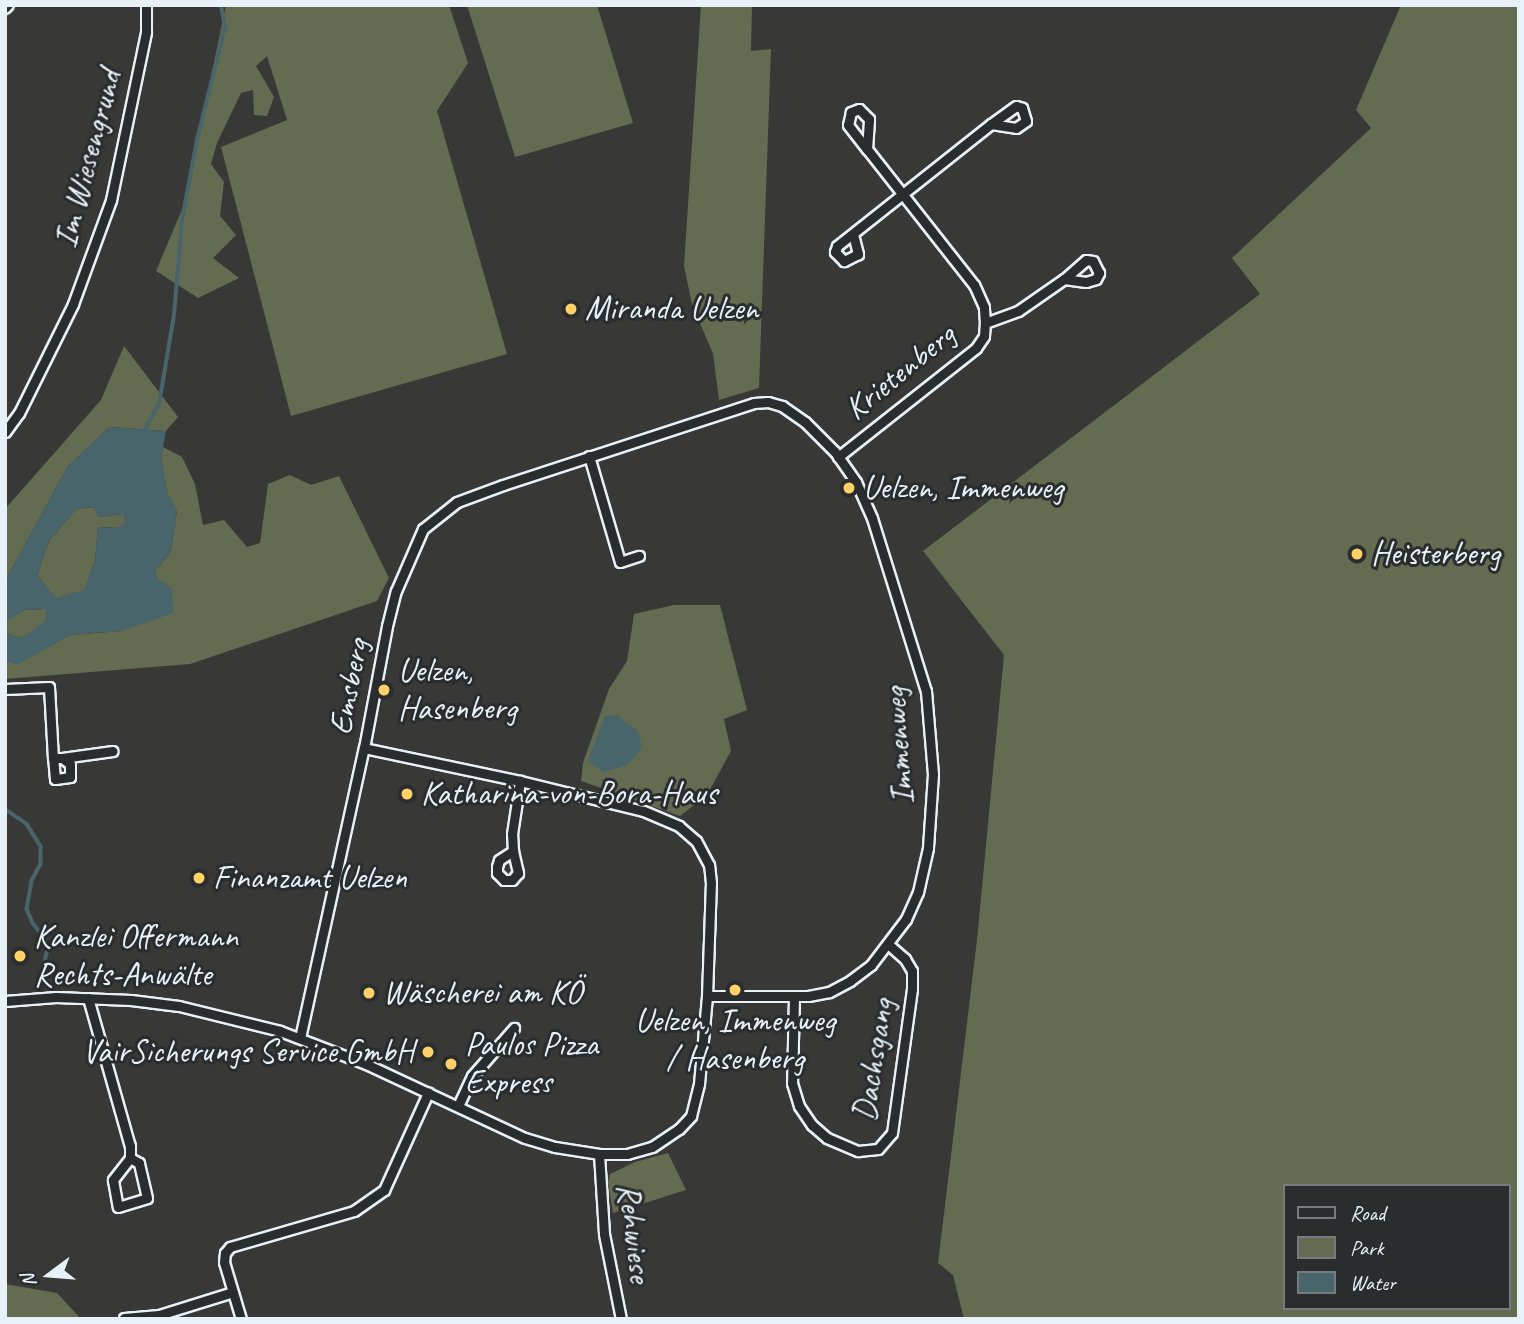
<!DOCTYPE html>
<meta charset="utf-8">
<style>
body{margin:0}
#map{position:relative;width:1524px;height:1324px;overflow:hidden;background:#383836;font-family:Caveat,sans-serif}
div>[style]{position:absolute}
.green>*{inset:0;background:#636b51}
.water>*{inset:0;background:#48656c}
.stream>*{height:3.5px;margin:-1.75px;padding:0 1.75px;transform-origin:1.75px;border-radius:1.75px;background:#48656c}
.roads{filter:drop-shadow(2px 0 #e8f1f8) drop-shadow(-2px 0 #e8f1f8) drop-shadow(0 2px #e8f1f8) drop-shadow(0 -2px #e8f1f8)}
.minor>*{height:9px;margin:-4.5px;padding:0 4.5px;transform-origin:4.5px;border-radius:4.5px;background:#2a2d2e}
.tertiary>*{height:10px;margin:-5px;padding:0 5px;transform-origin:5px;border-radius:5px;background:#2a2d2e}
.dots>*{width:19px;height:19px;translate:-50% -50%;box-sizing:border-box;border:4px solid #2a2d2e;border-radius:50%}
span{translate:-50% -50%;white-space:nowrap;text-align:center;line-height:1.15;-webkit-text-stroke:6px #2a2d2e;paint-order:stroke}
.street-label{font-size:33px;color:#e8f1f8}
.poi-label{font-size:33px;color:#e8f1f8}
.left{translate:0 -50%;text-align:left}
.right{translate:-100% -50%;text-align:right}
.frame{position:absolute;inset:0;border:7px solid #e8f1f8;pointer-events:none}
.legend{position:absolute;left:1283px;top:1184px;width:228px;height:126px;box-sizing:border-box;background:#2a2d2e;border:2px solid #767b7f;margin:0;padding:9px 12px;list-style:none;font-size:21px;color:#e8f1f8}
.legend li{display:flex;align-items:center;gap:14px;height:35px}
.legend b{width:35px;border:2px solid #767b7f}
.north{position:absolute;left:14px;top:1240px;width:70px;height:70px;-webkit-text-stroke:5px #2a2d2e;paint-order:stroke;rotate:254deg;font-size:19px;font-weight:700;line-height:28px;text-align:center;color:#e8f1f8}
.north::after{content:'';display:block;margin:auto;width:24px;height:32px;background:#e8f1f8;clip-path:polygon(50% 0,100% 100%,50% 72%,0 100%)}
</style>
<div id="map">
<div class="green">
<i style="clip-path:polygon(226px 5px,449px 5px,468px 63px,437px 111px,507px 354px,291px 416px,221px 147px,287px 120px,267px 56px,256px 66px,274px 97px,267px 116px,254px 115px,253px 90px,241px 93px,217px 143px,211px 164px,224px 182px,220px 216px,236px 235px,213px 258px,239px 278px,198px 298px,156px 271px,184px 205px)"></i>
<i style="clip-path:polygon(467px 5px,597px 5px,633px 123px,515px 157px)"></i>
<i style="clip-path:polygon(701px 5px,752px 5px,751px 51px,771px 49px,759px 388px,719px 400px,713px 354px,692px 304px,684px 266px)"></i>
<i style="clip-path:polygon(evenodd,1401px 5px,1519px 5px,1519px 1319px,964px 1319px,953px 1275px,938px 1263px,977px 940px,1004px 655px,923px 551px,1260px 294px,1232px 258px,1371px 128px,1356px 110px,1401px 5px,1284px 1186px,1508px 1186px,1508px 1308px,1284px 1308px,1284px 1186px)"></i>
<i style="clip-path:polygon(124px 346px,178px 417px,166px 431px,110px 427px,68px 466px,5px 581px,5px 509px,101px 400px)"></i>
<i style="clip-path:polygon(163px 447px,182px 457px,195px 484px,203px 525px,224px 520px,247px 547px,260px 543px,268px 484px,290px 475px,311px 485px,339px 476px,389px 578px,377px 601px,190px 664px,5px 679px,5px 660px,17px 664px,70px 635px,121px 631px,157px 578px,155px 570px,170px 554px,177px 511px,167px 493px,161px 458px)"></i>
<i style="clip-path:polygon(94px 507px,99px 517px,124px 514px,126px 522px,118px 528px,98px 527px,95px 561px,84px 591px,56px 599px,37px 575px,49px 541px,76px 509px)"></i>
<i style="clip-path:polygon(674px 605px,720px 605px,747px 710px,724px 719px,731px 751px,707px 795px,680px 816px,581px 781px,583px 763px,609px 689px,627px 661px,634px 614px)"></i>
<i style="clip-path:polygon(46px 609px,46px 621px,37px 630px,22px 638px,8px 634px,5px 622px,24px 610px)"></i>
<i style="clip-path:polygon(668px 1153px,686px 1190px,613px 1213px,608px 1182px,610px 1174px,635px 1162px)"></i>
<i style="clip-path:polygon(5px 1284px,57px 1293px,81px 1319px,5px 1319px)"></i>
</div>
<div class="water">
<i style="clip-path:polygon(evenodd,110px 427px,166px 431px,161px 458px,167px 493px,177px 510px,170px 554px,155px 570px,157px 578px,172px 588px,173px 613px,121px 631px,70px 635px,17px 665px,5px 660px,5px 581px,68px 466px,110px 427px,94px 507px,99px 517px,124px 514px,125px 522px,118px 528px,98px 527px,95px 561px,84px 590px,56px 598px,37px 575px,49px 541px,76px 509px,94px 507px,110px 427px,24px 610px,46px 609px,46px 621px,22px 638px,8px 634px,6px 622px,24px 610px)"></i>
<i style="clip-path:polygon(617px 715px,638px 731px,642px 748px,627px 765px,604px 772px,588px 761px,605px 716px)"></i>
</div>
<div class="stream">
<i style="left:143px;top:433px;width:33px;rotate:-61deg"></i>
<i style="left:159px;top:404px;width:90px;rotate:-80.4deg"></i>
<i style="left:174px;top:315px;width:95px;rotate:-85.2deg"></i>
<i style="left:182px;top:220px;width:81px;rotate:-79.4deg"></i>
<i style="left:197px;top:140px;width:115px;rotate:-76deg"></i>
<i style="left:225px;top:28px;width:23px;rotate:-100deg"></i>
<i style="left:5px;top:809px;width:27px;rotate:34deg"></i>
<i style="left:27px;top:824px;width:26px;rotate:58deg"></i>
<i style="left:41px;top:846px;width:18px;rotate:90deg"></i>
<i style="left:41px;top:864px;width:19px;rotate:118deg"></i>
<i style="left:32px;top:881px;width:28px;rotate:100deg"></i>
<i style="left:27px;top:909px;width:15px;rotate:67deg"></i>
<i style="left:33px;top:923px;width:21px;rotate:53deg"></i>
<i style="left:46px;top:940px;width:9px;rotate:77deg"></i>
<i style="left:48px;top:949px;width:17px;rotate:103deg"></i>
</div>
<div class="roads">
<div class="minor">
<i style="left:853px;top:234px;width:21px;rotate:76deg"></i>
<i style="left:858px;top:254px;width:16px;rotate:153deg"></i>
<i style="left:844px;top:261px;width:13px;rotate:-135deg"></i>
<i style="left:835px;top:252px;width:6px;rotate:-72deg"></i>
<i style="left:837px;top:246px;width:196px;rotate:-38.4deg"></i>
<i style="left:991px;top:124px;width:25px;rotate:9deg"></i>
<i style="left:1016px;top:128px;width:12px;rotate:-35deg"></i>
<i style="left:1026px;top:121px;width:14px;rotate:-107deg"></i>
<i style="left:1022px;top:108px;width:6px;rotate:-162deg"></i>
<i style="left:1016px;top:106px;width:31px;rotate:144deg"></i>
<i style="left:985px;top:323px;width:35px;rotate:-20deg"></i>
<i style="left:1018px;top:311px;width:56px;rotate:-34.8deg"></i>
<i style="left:1064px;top:279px;width:22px;rotate:8deg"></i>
<i style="left:1086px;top:282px;width:10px;rotate:-17deg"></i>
<i style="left:1096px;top:279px;width:7px;rotate:-63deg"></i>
<i style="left:1099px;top:273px;width:13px;rotate:-117deg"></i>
<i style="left:1093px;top:261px;width:7px;rotate:-172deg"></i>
<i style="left:1086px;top:260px;width:29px;rotate:139deg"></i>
<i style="left:5px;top:432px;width:24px;rotate:-54deg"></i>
<i style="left:19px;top:413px;width:122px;rotate:-63.6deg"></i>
<i style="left:73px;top:304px;width:111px;rotate:-69.9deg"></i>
<i style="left:111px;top:200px;width:172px;rotate:-78.2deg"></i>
<i style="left:146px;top:32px;width:27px;rotate:-90deg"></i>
<i style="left:589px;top:456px;width:110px;rotate:73.7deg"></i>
<i style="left:620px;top:562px;width:20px;rotate:-18deg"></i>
<i style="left:838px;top:457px;width:176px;rotate:-38.3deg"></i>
<i style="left:976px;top:348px;width:14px;rotate:-56deg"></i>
<i style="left:984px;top:336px;width:13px;rotate:-86deg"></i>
<i style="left:985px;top:323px;width:16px;rotate:-94deg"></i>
<i style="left:984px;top:307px;width:24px;rotate:-114deg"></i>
<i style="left:974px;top:285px;width:173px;rotate:-128.2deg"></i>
<i style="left:867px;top:149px;width:30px;rotate:-86deg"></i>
<i style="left:869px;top:119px;width:14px;rotate:-135deg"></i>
<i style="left:859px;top:109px;width:9px;rotate:159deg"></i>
<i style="left:851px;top:112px;width:13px;rotate:103deg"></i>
<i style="left:848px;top:125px;width:31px;rotate:52deg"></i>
<i style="left:5px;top:689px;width:44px;rotate:-2.6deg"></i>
<i style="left:49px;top:687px;width:71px;rotate:86.8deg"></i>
<i style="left:53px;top:758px;width:9px"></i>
<i style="left:62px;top:758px;width:10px;rotate:37deg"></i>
<i style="left:70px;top:764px;width:13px;rotate:90deg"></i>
<i style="left:70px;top:777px;width:15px;rotate:172deg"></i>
<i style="left:55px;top:779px;width:21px;rotate:-95deg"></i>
<i style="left:62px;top:758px;width:51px;rotate:-7.8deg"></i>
<i style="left:513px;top:851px;width:23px;rotate:77deg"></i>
<i style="left:518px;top:873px;width:9px;rotate:131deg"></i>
<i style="left:512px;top:880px;width:8px;rotate:180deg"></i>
<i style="left:504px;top:880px;width:10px;rotate:-135deg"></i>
<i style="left:497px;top:873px;width:6px;rotate:-90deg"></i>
<i style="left:497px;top:867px;width:7px;rotate:-74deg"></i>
<i style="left:499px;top:860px;width:17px;rotate:-33deg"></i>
<i style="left:513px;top:851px;width:17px;rotate:-93deg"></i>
<i style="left:512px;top:834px;width:54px;rotate:-81.4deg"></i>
<i style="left:794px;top:997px;width:86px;rotate:91.3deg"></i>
<i style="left:792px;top:1083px;width:24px;rotate:73deg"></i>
<i style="left:799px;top:1106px;width:23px;rotate:56deg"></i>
<i style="left:812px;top:1125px;width:20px;rotate:41deg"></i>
<i style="left:827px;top:1138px;width:34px;rotate:23deg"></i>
<i style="left:858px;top:1151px;width:20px;rotate:-6deg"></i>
<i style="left:878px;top:1149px;width:21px;rotate:-49deg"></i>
<i style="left:892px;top:1133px;width:145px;rotate:-82.1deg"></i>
<i style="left:912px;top:989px;width:18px;rotate:-90deg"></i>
<i style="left:912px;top:971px;width:14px;rotate:-120deg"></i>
<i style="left:905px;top:959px;width:21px;rotate:-139deg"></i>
<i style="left:88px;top:998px;width:154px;rotate:74.2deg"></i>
<i style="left:130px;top:1146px;width:12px;rotate:90deg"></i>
<i style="left:130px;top:1158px;width:28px;rotate:128deg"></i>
<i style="left:113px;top:1180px;width:27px;rotate:80deg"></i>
<i style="left:118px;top:1207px;width:30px;rotate:-17deg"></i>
<i style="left:147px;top:1198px;width:36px;rotate:-103deg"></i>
<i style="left:139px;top:1163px;width:10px;rotate:-151deg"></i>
<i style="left:5px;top:1001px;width:51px;rotate:-4.5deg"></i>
<i style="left:56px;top:997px;width:75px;rotate:2.3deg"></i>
<i style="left:131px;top:1000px;width:48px;rotate:7.1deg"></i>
<i style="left:179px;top:1006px;width:104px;rotate:13.9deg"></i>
<i style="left:280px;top:1031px;width:92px;rotate:21deg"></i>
<i style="left:366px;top:1064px;width:175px;rotate:25deg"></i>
<i style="left:525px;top:1138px;width:31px;rotate:17deg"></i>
<i style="left:555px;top:1147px;width:45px;rotate:9deg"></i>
<i style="left:599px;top:1154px;width:28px"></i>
<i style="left:627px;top:1154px;width:26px;rotate:-16deg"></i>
<i style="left:652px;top:1147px;width:32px;rotate:-34deg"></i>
<i style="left:679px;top:1129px;width:18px;rotate:-47deg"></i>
<i style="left:691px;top:1116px;width:33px;rotate:-76deg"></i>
<i style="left:699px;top:1084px;width:88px;rotate:-84.8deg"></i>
<i style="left:707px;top:996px;width:113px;rotate:-88deg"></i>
<i style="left:711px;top:883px;width:18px;rotate:-96deg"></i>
<i style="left:709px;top:865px;width:27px;rotate:-118deg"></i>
<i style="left:696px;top:841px;width:23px;rotate:-139deg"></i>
<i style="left:679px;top:826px;width:39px;rotate:-157deg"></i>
<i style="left:643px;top:811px;width:127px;rotate:-166.3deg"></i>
<i style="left:520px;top:781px;width:159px;rotate:-168.1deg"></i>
<i style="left:300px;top:1038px;width:297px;rotate:-77.6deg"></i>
<i style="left:364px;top:748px;width:124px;rotate:-79.3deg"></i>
<i style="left:387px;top:626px;width:36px;rotate:-76deg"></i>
<i style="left:396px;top:591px;width:68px;rotate:-66.5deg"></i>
<i style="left:423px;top:529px;width:43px;rotate:-38.5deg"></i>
<i style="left:457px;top:502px;width:49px;rotate:-20.3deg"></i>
<i style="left:503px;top:485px;width:264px;rotate:-18.1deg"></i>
<i style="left:754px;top:403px;width:14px;rotate:-4deg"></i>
<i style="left:768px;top:402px;width:15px;rotate:16deg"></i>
<i style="left:782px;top:406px;width:28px;rotate:35deg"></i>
<i style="left:805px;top:422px;width:42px;rotate:45deg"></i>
<i style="left:835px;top:452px;width:37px;rotate:55deg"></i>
<i style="left:856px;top:482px;width:39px;rotate:66deg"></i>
<i style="left:872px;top:518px;width:181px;rotate:72.7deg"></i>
<i style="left:926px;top:691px;width:83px;rotate:85.2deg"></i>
<i style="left:933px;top:774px;width:74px;rotate:93.9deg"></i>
<i style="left:928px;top:848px;width:45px;rotate:102.8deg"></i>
<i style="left:918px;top:892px;width:30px;rotate:114deg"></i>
<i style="left:906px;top:919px;width:58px;rotate:127.3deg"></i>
<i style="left:871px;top:965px;width:26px;rotate:143deg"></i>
<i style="left:850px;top:981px;width:24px;rotate:152deg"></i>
<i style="left:829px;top:992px;width:21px;rotate:169deg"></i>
<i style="left:808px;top:996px;width:101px;rotate:180deg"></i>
<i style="left:458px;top:1106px;width:33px;rotate:-65deg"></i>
<i style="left:472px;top:1076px;width:64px;rotate:-48.8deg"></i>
<i style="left:599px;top:1154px;width:80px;rotate:86.4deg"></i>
<i style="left:604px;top:1234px;width:87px;rotate:78.7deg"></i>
<i style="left:124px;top:1318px;width:35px;rotate:-5deg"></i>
<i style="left:159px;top:1315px;width:77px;rotate:-17.3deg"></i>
<i style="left:241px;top:1319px;width:59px;rotate:-106.6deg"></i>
<i style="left:224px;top:1262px;width:9px;rotate:-84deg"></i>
<i style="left:225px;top:1253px;width:8px;rotate:-50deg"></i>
<i style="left:230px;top:1247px;width:129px;rotate:-16.2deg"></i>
<i style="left:354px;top:1211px;width:37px;rotate:-35deg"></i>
<i style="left:384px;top:1190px;width:107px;rotate:-65.6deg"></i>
</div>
<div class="tertiary">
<i style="left:5px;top:8px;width:4px;rotate:-45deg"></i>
</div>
</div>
<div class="dots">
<i style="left:571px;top:309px;background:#ffd166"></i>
<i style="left:849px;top:488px;background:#ffd166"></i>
<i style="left:1357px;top:554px;background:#ffd166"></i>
<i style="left:384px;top:690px;background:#ffd166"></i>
<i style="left:407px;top:794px;background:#ffd166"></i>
<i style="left:199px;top:878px;background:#ffd166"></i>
<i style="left:20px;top:956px;background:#ffd166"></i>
<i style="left:735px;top:990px;background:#ffd166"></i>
<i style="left:369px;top:993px;background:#ffd166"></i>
<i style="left:428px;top:1052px;background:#ffd166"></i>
<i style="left:451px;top:1064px;background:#ffd166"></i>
</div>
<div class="street-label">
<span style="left:88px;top:159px;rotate:-75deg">Im Wiesengrund</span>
<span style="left:900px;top:372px;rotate:-39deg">Krietenberg</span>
<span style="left:349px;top:687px;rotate:-79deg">Emsberg</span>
<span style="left:899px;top:746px;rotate:-94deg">Immenweg</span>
<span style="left:874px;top:1060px;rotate:-81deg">Dachsgang</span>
<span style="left:634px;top:1233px;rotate:83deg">Rehwiese</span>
</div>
<div class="poi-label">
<span class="left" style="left:585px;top:309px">Miranda Uelzen</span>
<span class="left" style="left:863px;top:488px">Uelzen, Immenweg</span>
<span class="left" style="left:1371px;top:554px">Heisterberg</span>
<span class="left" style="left:398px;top:690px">Uelzen,<br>Hasenberg</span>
<span class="left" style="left:421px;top:794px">Katharina-von-Bora-Haus</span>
<span class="left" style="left:213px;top:878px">Finanzamt Uelzen</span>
<span class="left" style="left:34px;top:956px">Kanzlei Offermann<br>Rechts-Anwälte</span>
<span class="left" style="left:383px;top:993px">Wäscherei am KÖ</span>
<span style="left:735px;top:1040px">Uelzen, Immenweg<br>/ Hasenberg</span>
<span class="left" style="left:465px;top:1064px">Paulos Pizza<br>Express</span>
<span class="right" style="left:414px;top:1052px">VairSicherungs Service GmbH</span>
</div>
<div class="frame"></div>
<ul class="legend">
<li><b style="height:9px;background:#2a2d2e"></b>Road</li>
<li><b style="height:19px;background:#636b51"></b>Park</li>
<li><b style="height:19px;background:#48656c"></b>Water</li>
</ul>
<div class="north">N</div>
</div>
